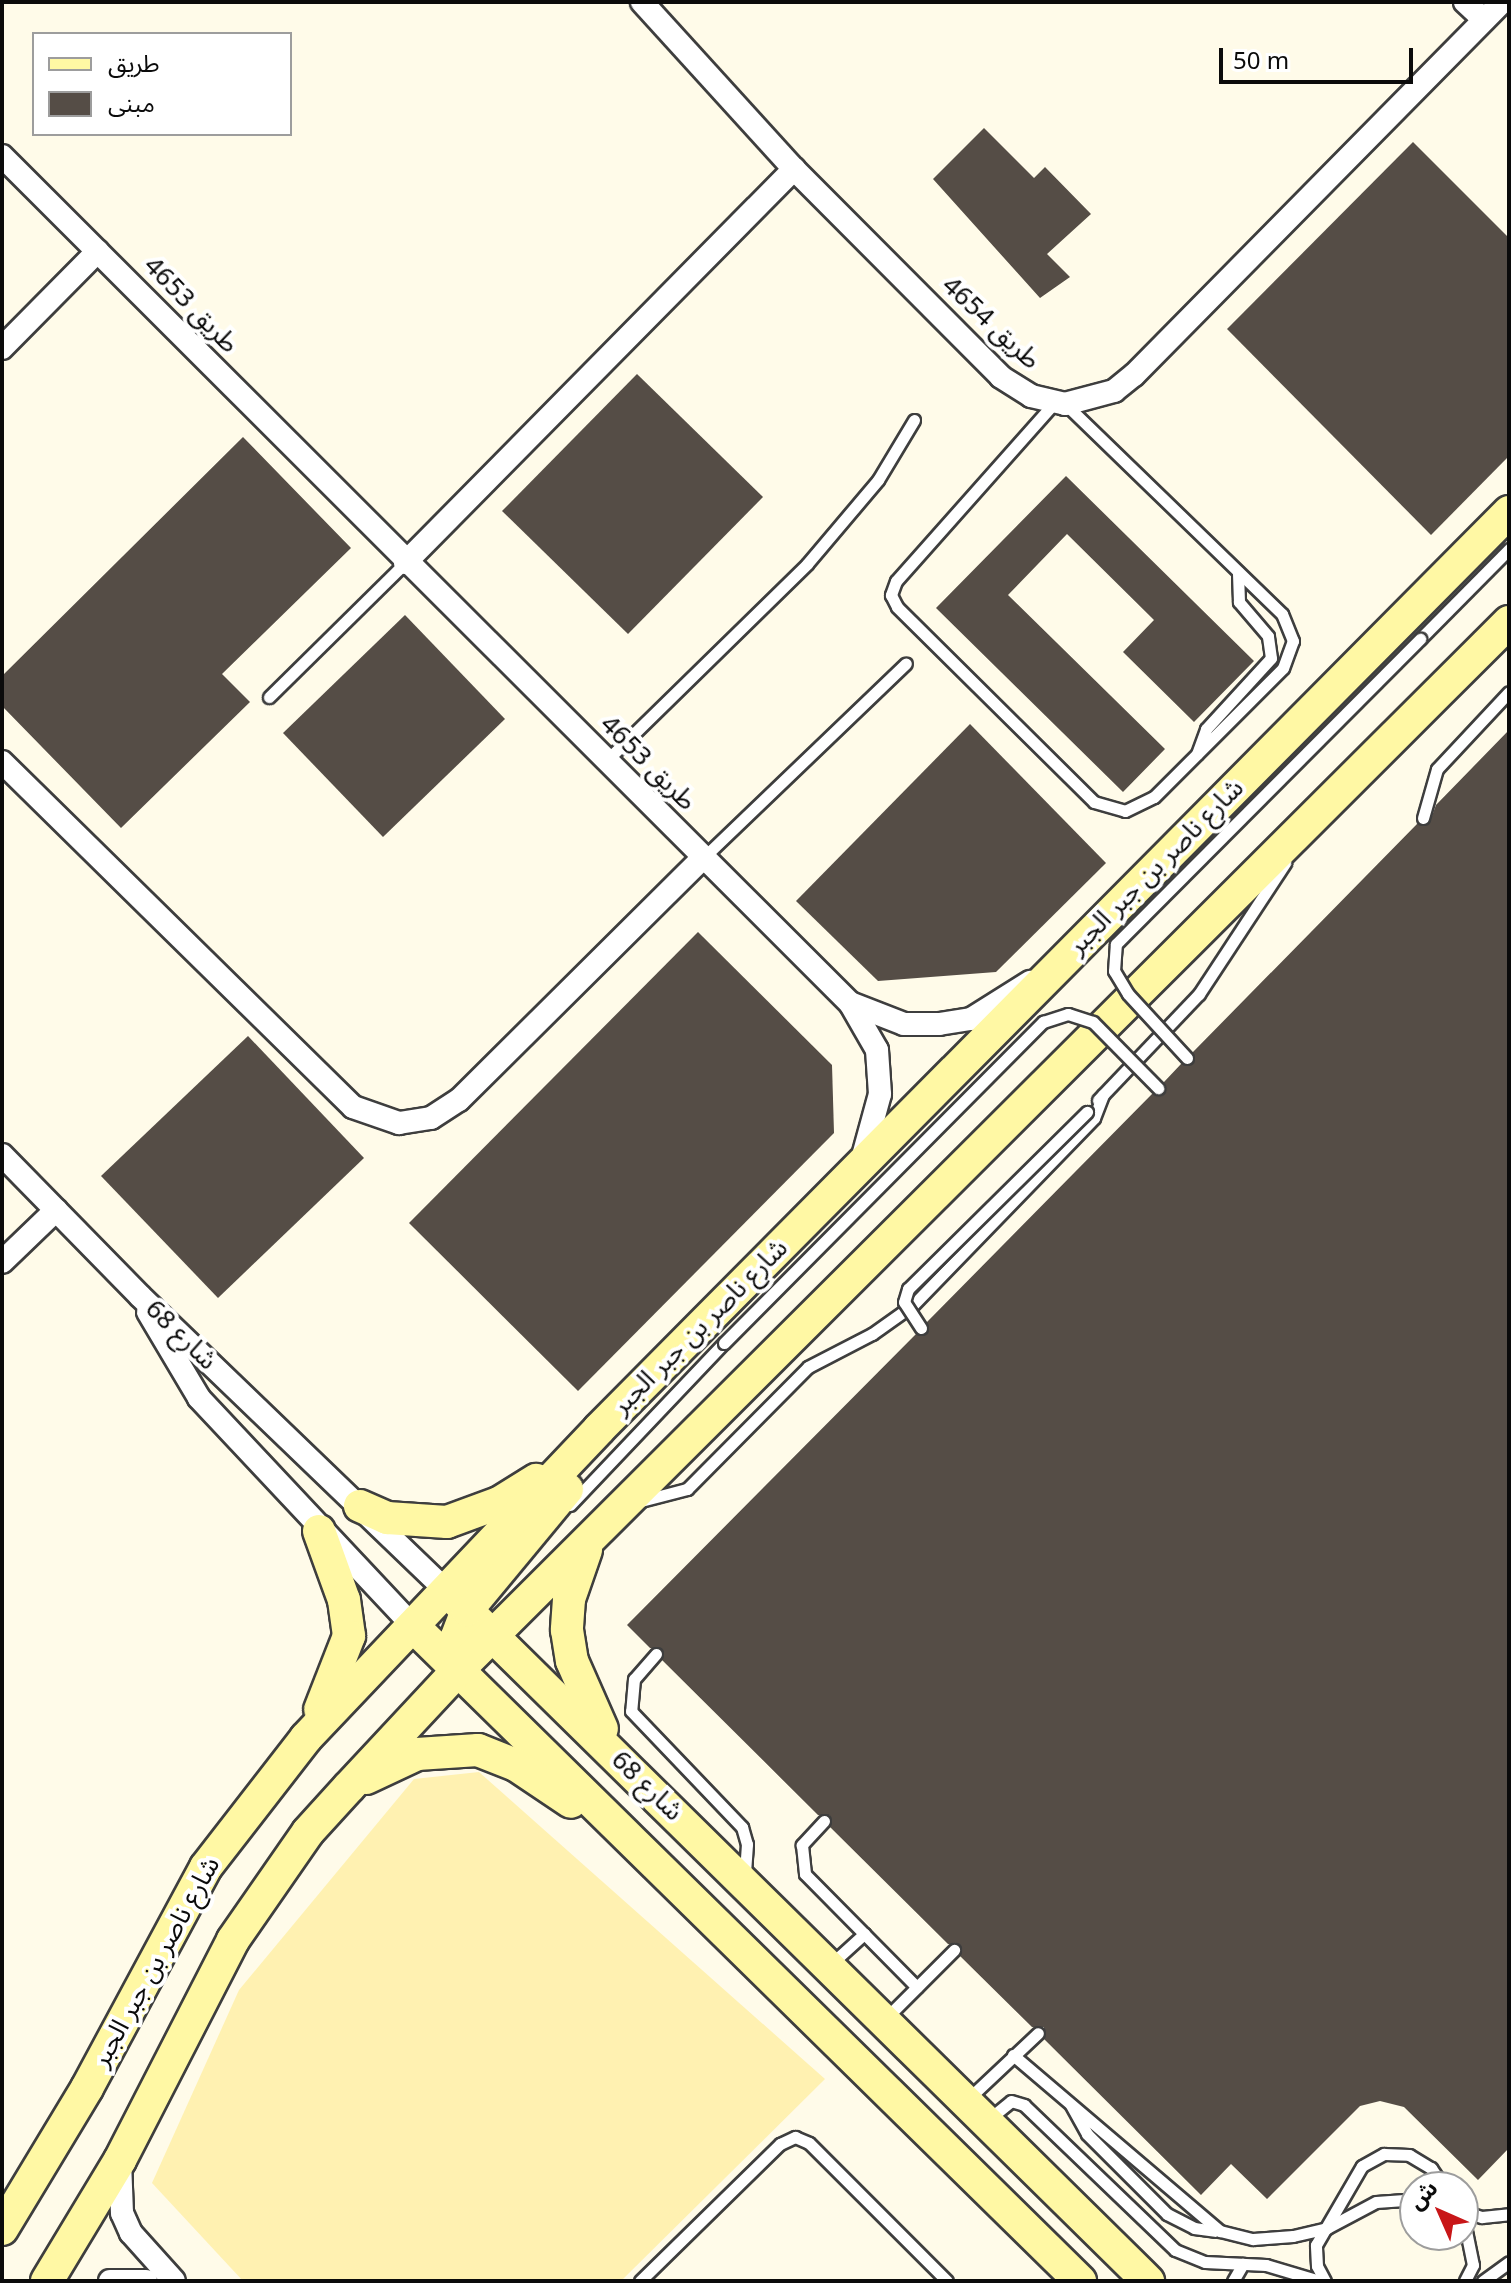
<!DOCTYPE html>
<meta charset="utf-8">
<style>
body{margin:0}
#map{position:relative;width:1511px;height:2283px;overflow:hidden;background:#fffbe9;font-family:Georgia,"Noto Sans Arabic",serif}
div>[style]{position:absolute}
.sand>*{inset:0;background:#fff1b1}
.building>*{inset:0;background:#554d46}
.roads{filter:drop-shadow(2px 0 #3e3e3e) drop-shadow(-2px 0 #3e3e3e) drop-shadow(0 2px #3e3e3e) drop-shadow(0 -2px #3e3e3e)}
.lane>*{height:11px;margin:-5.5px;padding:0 5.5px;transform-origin:5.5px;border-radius:5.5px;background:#fff}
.street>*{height:22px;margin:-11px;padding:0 11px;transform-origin:11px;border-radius:11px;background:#fff}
.secondary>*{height:32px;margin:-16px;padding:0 16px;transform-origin:16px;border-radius:16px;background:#fff8a4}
.bridges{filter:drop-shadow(2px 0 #3e3e3e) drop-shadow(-2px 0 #3e3e3e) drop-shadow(0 2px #3e3e3e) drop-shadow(0 -2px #3e3e3e)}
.lane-bridge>*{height:11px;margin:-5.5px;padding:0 5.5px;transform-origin:5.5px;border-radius:5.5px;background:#fff}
span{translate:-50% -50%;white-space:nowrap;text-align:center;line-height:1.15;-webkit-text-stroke:8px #fff;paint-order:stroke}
.street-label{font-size:26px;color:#0b0b0b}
.frame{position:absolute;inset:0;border:4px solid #0b0b0b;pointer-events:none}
.legend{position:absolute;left:32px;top:32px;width:260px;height:104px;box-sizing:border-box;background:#fff;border:2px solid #9d9d9d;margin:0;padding:10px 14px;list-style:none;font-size:24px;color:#0b0b0b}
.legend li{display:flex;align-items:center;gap:16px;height:40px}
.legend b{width:40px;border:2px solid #9d9d9d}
.north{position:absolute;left:1399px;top:2171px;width:80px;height:80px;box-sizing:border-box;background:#fff;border:2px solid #9d9d9d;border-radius:50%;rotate:315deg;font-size:22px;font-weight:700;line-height:32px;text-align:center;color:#0b0b0b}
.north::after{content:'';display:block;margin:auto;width:28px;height:36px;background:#c81618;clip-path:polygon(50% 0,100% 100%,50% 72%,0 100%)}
.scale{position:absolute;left:1219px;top:48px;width:194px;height:36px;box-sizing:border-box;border:4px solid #0b0b0b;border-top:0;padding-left:10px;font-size:24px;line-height:28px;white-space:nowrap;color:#0b0b0b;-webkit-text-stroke:6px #fff;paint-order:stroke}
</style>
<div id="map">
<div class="sand">
<i style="clip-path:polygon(479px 1772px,825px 2079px,621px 2281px,243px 2281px,152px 2183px,239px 1990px,414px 1779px)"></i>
</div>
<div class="building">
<i style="clip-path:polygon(984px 128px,1034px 178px,1045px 167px,1091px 214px,1047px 254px,1070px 277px,1040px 298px,933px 179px)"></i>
<i style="clip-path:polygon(1413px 142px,1509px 238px,1509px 456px,1431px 535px,1227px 329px)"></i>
<i style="clip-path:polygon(637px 374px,763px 497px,628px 634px,502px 511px)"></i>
<i style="clip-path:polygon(243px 437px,351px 548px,222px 674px,250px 702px,121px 828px,2px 706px,2px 676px)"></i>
<i style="clip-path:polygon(1066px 476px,1254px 661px,1194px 722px,1123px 652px,1154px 620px,1067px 534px,1008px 595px,1165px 749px,1123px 792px,936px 608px)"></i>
<i style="clip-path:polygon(405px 615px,505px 719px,383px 837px,283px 733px)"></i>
<i style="clip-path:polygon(970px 724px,1106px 863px,996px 972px,878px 981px,796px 901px)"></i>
<i style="clip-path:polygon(1509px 730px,1509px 2148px,1478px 2180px,1404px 2107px,1380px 2101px,1360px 2106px,1267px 2199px,1231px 2164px,1201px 2195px,1044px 2039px,1044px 2027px,1032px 2027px,960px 1956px,959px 1944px,948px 1944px,830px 1827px,830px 1815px,818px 1815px,662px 1660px,662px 1648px,650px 1648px,627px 1625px,916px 1334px,926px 1335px,927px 1322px,1152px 1094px,1164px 1093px,1164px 1082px,1181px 1064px,1193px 1064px,1193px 1052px,1417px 824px,1429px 824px,1436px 805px)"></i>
<i style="clip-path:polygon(698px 932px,832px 1065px,834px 1133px,578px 1391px,409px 1223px)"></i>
<i style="clip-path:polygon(248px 1036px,364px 1158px,218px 1298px,101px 1176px)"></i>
</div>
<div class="roads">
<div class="lane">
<i style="left:1055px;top:402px;width:239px;rotate:131.6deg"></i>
<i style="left:896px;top:581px;width:15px;rotate:110deg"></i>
<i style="left:891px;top:595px;width:13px;rotate:63deg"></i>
<i style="left:897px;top:607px;width:277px;rotate:44.7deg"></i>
<i style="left:1094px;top:802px;width:32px;rotate:16deg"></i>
<i style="left:1125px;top:811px;width:32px;rotate:-26deg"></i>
<i style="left:1154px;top:797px;width:182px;rotate:-45deg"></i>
<i style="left:1283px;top:668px;width:29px;rotate:-70deg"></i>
<i style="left:1293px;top:641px;width:29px;rotate:-112deg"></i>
<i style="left:1282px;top:614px;width:302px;rotate:-135.9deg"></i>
<i style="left:1420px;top:639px;width:127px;rotate:-45.3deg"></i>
<i style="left:269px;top:697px;width:191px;rotate:-44.6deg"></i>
<i style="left:1197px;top:754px;width:27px;rotate:-70deg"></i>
<i style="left:1206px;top:729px;width:96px;rotate:-47.5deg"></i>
<i style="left:1271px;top:658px;width:22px;rotate:-98deg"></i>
<i style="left:1268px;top:636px;width:45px;rotate:-130.5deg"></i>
<i style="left:1239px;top:602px;width:30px;rotate:-92deg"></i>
<i style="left:607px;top:760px;width:280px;rotate:-44.4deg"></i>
<i style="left:807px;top:564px;width:110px;rotate:-49.8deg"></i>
<i style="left:878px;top:480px;width:70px;rotate:-59deg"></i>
<i style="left:1423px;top:818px;width:51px;rotate:-74.1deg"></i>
<i style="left:1437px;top:769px;width:105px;rotate:-46.9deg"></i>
<i style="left:703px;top:858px;width:281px;rotate:-43.8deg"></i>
<i style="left:1098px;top:1100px;width:146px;rotate:-46.4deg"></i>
<i style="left:1199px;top:994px;width:157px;rotate:-56.7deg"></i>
<i style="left:637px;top:1502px;width:52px;rotate:-14.6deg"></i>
<i style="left:687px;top:1489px;width:172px;rotate:-45.2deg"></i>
<i style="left:808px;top:1367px;width:72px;rotate:-27.3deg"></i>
<i style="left:872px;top:1334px;width:50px;rotate:-35.3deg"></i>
<i style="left:913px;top:1305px;width:260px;rotate:-45.9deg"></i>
<i style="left:1094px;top:1118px;width:25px;rotate:-69deg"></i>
<i style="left:570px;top:1505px;width:224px;rotate:-46.5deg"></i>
<i style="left:656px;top:1654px;width:33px;rotate:131deg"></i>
<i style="left:634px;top:1679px;width:32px;rotate:95deg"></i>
<i style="left:631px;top:1711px;width:161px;rotate:46.3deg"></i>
<i style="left:742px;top:1827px;width:18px;rotate:74deg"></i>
<i style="left:747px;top:1844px;width:32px;rotate:94deg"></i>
<i style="left:824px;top:1821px;width:33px;rotate:133deg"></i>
<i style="left:802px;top:1845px;width:29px;rotate:84deg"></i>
<i style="left:805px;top:1874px;width:159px;rotate:45.3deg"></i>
<i style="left:831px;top:1964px;width:45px;rotate:-42.3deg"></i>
<i style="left:887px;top:2017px;width:95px;rotate:-45deg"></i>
<i style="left:1013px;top:2055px;width:272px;rotate:40.4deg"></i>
<i style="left:1220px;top:2231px;width:34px;rotate:14deg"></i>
<i style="left:1253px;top:2239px;width:40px;rotate:-4.3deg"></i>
<i style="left:1293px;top:2236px;width:35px;rotate:-13deg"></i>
<i style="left:1327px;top:2228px;width:55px;rotate:-28deg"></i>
<i style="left:1376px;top:2202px;width:39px;rotate:-4deg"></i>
<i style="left:968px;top:2099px;width:96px;rotate:-43.3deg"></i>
<i style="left:1071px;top:2105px;width:33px;rotate:61deg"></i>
<i style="left:1087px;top:2134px;width:113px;rotate:45deg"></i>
<i style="left:1167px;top:2214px;width:30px;rotate:27deg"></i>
<i style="left:1194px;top:2228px;width:21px;rotate:8deg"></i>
<i style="left:989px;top:2119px;width:28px;rotate:-39deg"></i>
<i style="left:1011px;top:2101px;width:14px;rotate:17deg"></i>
<i style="left:1024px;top:2105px;width:209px;rotate:43.8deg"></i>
<i style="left:1175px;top:2250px;width:32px;rotate:22deg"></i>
<i style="left:1205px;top:2262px;width:61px;rotate:2.8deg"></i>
<i style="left:1266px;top:2265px;width:56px;rotate:16.5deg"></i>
<i style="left:1463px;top:2211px;width:20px;rotate:18deg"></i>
<i style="left:1482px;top:2217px;width:27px;rotate:-6deg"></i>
<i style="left:1463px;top:2216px;width:50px;rotate:78.5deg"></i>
<i style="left:1473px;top:2265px;width:18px;rotate:117deg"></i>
<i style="left:640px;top:2281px;width:196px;rotate:-44.4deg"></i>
<i style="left:780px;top:2144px;width:17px;rotate:-25deg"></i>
<i style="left:795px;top:2137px;width:15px;rotate:23deg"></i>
<i style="left:809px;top:2143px;width:195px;rotate:45deg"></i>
<i style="left:1233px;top:2281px;width:20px;rotate:-60deg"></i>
<i style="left:1325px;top:2281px;width:17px;rotate:-118deg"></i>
<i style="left:1317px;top:2266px;width:21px;rotate:-93deg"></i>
<i style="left:1316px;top:2245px;width:91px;rotate:-59.8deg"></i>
<i style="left:1362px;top:2166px;width:25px;rotate:-29deg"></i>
<i style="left:1384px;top:2154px;width:25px;rotate:2deg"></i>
<i style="left:1409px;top:2155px;width:26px;rotate:31deg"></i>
<i style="left:1431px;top:2168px;width:23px;rotate:56deg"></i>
<i style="left:1483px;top:2281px;width:32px;rotate:-36deg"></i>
</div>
<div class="street">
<i style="left:642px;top:2px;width:226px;rotate:47.7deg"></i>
<i style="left:794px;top:169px;width:293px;rotate:45.1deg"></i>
<i style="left:1001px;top:377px;width:36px;rotate:32deg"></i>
<i style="left:1031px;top:396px;width:35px;rotate:13deg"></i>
<i style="left:1065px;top:404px;width:51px;rotate:-14.9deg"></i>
<i style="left:1114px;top:391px;width:26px;rotate:-39deg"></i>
<i style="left:1134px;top:375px;width:524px;rotate:-45.39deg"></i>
<i style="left:1465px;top:2px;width:26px;rotate:43deg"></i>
<i style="left:2px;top:156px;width:1199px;rotate:44.97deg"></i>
<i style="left:850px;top:1003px;width:54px;rotate:60.1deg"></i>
<i style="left:877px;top:1050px;width:44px;rotate:86.1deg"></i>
<i style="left:880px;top:1094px;width:64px;rotate:105.3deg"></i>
<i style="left:2px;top:348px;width:136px;rotate:-45.3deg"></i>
<i style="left:405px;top:563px;width:554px;rotate:-45.37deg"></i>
<i style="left:2px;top:762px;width:492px;rotate:44.5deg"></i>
<i style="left:353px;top:1107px;width:49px;rotate:19.2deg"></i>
<i style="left:399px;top:1123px;width:32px;rotate:-9deg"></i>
<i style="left:431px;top:1118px;width:33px;rotate:-33deg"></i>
<i style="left:459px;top:1100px;width:344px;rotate:-44.8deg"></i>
<i style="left:850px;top:1003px;width:58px;rotate:21.3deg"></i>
<i style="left:904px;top:1024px;width:35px"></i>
<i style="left:939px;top:1024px;width:32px;rotate:-9deg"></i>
<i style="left:971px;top:1019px;width:70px;rotate:-32.1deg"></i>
<i style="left:2px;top:1155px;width:197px;rotate:45.6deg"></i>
<i style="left:140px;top:1296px;width:426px;rotate:43.9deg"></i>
<i style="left:2px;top:1262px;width:75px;rotate:-43.9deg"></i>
<i style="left:148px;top:1312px;width:100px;rotate:59.3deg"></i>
<i style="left:199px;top:1398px;width:313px;rotate:46.8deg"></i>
<i style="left:120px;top:2161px;width:52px;rotate:87.8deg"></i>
<i style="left:122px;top:2213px;width:22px;rotate:66deg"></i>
<i style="left:131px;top:2233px;width:64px;rotate:48.1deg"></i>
<i style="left:110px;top:2281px;width:36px"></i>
</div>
<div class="secondary">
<i style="left:360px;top:1506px;width:30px;rotate:24deg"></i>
<i style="left:387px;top:1518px;width:60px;rotate:3.8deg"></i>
<i style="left:447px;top:1522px;width:55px;rotate:-20.1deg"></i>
<i style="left:499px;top:1503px;width:44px;rotate:-31.9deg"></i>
<i style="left:319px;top:1531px;width:73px;rotate:70.1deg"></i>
<i style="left:344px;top:1600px;width:36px;rotate:82deg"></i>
<i style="left:349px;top:1636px;width:79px;rotate:111.4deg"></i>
<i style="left:586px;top:1550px;width:52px;rotate:109.1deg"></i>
<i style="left:569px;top:1599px;width:31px;rotate:94deg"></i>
<i style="left:567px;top:1630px;width:31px;rotate:81deg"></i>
<i style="left:572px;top:1661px;width:74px;rotate:66.2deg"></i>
<i style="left:447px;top:1591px;width:984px;rotate:44.55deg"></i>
<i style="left:413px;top:1626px;width:935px;rotate:44.48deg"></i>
<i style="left:458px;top:1670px;width:31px;rotate:-94deg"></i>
<i style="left:456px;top:1639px;width:31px;rotate:-69deg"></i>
<i style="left:467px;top:1610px;width:157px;rotate:-50.4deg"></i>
<i style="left:366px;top:1778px;width:56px;rotate:-25.2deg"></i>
<i style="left:417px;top:1754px;width:61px;rotate:-3.8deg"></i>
<i style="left:478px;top:1750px;width:41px;rotate:21.5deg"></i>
<i style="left:516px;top:1765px;width:66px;rotate:33.9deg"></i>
<i style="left:2px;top:2229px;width:165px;rotate:-58.9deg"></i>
<i style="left:87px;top:2088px;width:251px;rotate:-61.7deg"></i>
<i style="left:206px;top:1867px;width:163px;rotate:-52.2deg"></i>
<i style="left:306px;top:1738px;width:426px;rotate:-46.5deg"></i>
<i style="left:599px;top:1429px;width:1292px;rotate:-45.22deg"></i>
<i style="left:47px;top:2281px;width:141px;rotate:-58.9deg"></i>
<i style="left:120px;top:2160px;width:247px;rotate:-62.8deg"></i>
<i style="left:233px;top:1940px;width:131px;rotate:-55.2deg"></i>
<i style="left:308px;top:1832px;width:61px;rotate:-47.7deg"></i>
<i style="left:349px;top:1787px;width:160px;rotate:-47deg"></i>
<i style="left:458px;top:1670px;width:1484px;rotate:-44.92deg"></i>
</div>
</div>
<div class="bridges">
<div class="lane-bridge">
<i style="left:1187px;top:1058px;width:87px;rotate:-132.7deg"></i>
<i style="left:1128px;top:994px;width:27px;rotate:-121deg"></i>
<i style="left:1114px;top:971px;width:27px;rotate:-86deg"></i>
<i style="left:1116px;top:944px;width:431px;rotate:-45.1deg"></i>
<i style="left:921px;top:1328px;width:31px;rotate:-123deg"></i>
<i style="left:904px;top:1302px;width:14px;rotate:-73deg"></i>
<i style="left:908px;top:1289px;width:252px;rotate:-44.7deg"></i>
<i style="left:724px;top:1343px;width:453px;rotate:-45.2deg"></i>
<i style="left:1043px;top:1022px;width:26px;rotate:-18deg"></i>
<i style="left:1068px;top:1014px;width:26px;rotate:18deg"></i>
<i style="left:1093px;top:1022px;width:93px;rotate:45.4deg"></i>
</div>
</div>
<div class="street-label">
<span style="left:191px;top:305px;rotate:46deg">طريق 4653</span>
<span style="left:991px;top:323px;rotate:43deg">طريق 4654</span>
<span style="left:648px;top:763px;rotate:45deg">طريق 4653</span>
<span style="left:1156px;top:867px;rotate:-45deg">شارع ناصر بن جبر الجبر</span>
<span style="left:700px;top:1327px;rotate:-45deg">شارع ناصر بن جبر الجبر</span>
<span style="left:181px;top:1335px;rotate:44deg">شارع 68</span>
<span style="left:647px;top:1786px;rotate:44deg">شارع 68</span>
<span style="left:156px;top:1962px;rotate:-61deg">شارع ناصر بن جبر الجبر</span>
</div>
<div class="frame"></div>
<ul class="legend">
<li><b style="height:10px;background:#fff8a4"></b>طريق</li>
<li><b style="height:22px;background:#554d46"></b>مبنى</li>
</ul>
<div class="north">ش</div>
<div class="scale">50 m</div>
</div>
